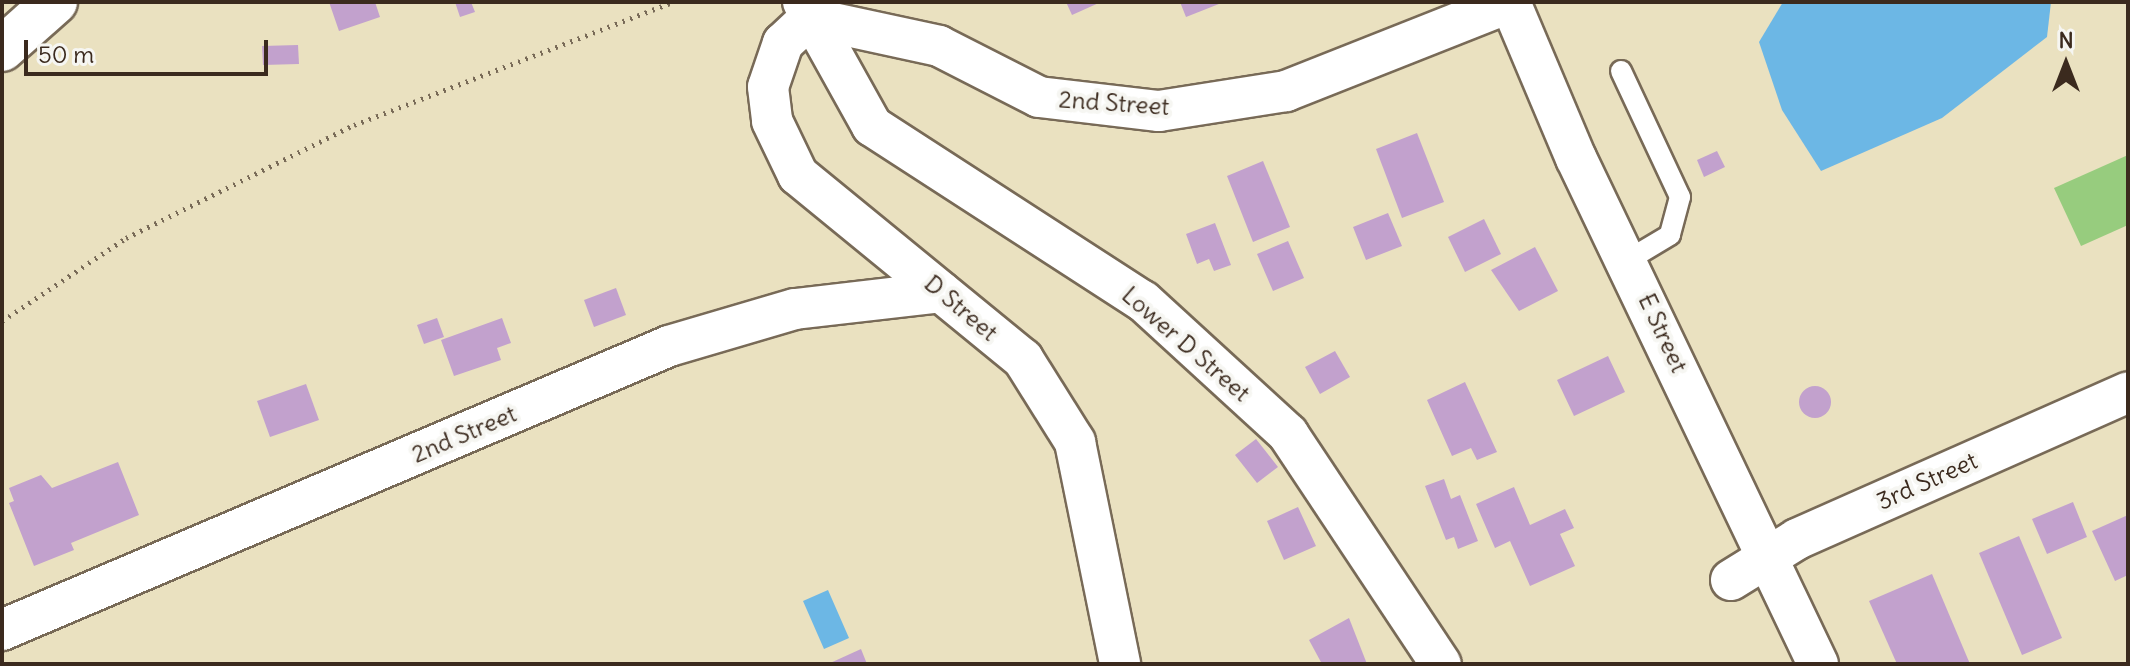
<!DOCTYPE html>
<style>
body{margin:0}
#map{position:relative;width:2130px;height:666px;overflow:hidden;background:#eae1c0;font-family:Delius,sans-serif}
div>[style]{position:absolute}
.green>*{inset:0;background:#97cc7e}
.water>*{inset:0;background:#6cb7e5}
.building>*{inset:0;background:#c2a1cd}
.round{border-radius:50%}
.path>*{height:5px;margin-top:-2.5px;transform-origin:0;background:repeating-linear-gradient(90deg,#786a57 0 2px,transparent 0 8px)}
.roads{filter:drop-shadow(2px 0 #786a57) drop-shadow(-2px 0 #786a57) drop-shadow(0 2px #786a57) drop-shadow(0 -2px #786a57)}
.service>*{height:20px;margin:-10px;padding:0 10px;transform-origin:10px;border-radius:10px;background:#fff}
.minor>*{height:40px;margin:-20px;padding:0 20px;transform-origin:20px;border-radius:20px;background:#fff}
.secondary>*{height:44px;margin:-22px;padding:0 22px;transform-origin:22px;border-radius:22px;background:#fff}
span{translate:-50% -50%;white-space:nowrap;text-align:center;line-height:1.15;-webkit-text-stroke:8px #f6f6f2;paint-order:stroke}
.street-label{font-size:24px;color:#3b2a1e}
.frame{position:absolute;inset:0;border:4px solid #3b2a1e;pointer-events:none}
.north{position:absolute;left:2026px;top:24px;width:80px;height:80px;-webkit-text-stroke:6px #f6f6f2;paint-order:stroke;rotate:0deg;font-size:22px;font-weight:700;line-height:32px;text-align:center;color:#3b2a1e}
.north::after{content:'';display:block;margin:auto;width:28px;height:36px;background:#3b2a1e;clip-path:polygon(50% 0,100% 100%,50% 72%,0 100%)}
.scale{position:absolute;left:24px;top:40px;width:244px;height:36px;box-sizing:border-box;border:4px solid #3b2a1e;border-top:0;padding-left:10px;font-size:24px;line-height:28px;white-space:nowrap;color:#3b2a1e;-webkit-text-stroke:6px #f6f6f2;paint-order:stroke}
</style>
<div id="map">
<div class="green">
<i style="clip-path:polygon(2128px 155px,2128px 225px,2081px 246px,2054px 188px)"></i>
</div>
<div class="water">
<i style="clip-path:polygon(1783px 2px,2051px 2px,2047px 37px,1942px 118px,1821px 171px,1782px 110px,1759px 42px)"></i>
<i style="clip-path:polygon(828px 590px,849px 638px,824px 649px,803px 601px)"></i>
</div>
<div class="building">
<i style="clip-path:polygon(329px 2px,375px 2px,380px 17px,339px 31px)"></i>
<i style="clip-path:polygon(455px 2px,471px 2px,475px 12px,460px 17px)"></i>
<i style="clip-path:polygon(1066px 2px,1101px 2px,1072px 15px)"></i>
<i style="clip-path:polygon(1180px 2px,1224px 2px,1186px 17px)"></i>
<i style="clip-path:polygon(298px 45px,299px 64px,263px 65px,262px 46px)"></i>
<i style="clip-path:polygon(1417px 133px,1444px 202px,1402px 218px,1376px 149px)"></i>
<i style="clip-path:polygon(1717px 151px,1725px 167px,1704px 177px,1697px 160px)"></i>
<i style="clip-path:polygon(1263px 161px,1290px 227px,1253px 242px,1227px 176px)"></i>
<i style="clip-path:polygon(1388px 213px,1402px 246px,1366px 260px,1353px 227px)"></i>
<i style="clip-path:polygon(1484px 219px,1501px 254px,1465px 272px,1448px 237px)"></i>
<i style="clip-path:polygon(1215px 223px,1231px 265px,1214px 271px,1209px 259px,1197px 264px,1186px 234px)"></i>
<i style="clip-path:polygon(1288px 241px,1304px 278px,1273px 291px,1257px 254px)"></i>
<i style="clip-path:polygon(1535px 247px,1558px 291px,1519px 311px,1491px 270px)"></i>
<i style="clip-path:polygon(616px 288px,626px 315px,594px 327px,584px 300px)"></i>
<i style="clip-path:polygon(437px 318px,444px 337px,424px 344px,417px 325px)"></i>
<i style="clip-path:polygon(502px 318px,511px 343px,497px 348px,501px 360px,454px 376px,441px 340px)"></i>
<i style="clip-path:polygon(1335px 351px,1350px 377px,1320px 394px,1305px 367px)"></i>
<i style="clip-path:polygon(1608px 356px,1625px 392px,1574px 416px,1557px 380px)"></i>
<i style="clip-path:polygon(1465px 382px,1497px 452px,1477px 460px,1471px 448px,1452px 456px,1427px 400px)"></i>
<i style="clip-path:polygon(306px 384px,319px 420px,270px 437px,257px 401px)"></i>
<i class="round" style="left:1799px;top:386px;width:32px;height:32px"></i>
<i style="clip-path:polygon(1256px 439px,1278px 467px,1257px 483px,1235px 455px)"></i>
<i style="clip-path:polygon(118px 462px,139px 515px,71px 543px,74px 550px,34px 566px,9px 503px,14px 501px,9px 488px,41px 475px,52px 488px)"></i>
<i style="clip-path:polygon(1444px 479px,1451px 499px,1460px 495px,1478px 541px,1458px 549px,1454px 537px,1446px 540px,1425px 486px)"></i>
<i style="clip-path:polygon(1514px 487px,1530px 525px,1565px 509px,1574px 528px,1560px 534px,1575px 566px,1530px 586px,1510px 541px,1495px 548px,1476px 504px)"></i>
<i style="clip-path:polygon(2073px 502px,2087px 537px,2047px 554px,2032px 519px)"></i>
<i style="clip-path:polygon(1298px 507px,1316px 546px,1284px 560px,1267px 521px)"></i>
<i style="clip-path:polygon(2128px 515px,2128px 575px,2115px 581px,2092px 531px)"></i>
<i style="clip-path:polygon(2019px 536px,2062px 638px,2022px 655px,1979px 553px)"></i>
<i style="clip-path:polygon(1932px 574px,1970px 664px,1897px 664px,1869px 601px)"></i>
<i style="clip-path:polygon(1349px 618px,1367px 664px,1322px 664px,1309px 640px)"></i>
<i style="clip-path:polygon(861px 649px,867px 664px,828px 664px)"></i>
</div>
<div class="path">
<i style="left:2px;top:321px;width:149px;rotate:-33.8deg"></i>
<i style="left:126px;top:238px;width:254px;rotate:-26.4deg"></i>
<i style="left:354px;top:125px;width:342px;rotate:-21.1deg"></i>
</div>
<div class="roads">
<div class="service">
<i style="left:1621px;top:71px;width:139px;rotate:64.9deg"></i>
<i style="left:1680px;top:197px;width:39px;rotate:105deg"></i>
<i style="left:1670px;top:235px;width:49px;rotate:149.2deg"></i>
</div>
<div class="minor">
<i style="left:803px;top:2px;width:142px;rotate:60.9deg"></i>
<i style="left:872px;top:126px;width:323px;rotate:32.9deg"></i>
<i style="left:1143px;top:301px;width:197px;rotate:42.5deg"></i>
<i style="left:1288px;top:434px;width:276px;rotate:56.4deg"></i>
<i style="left:1510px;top:2px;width:169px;rotate:67.1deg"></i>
<i style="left:1576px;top:158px;width:561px;rotate:64.44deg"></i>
<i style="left:810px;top:18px;width:37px;rotate:137deg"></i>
<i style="left:783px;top:43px;width:46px;rotate:108.8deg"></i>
<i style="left:768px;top:87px;width:34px;rotate:83deg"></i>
<i style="left:772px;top:121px;width:60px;rotate:64.3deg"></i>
<i style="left:798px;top:175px;width:291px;rotate:39.3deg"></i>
<i style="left:1023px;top:359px;width:98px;rotate:57.9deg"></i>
<i style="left:1075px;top:442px;width:227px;rotate:78.5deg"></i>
<i style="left:810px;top:18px;width:132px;rotate:12.2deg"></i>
<i style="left:939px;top:46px;width:112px;rotate:27deg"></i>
<i style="left:1039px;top:97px;width:121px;rotate:6.7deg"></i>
<i style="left:1159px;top:111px;width:129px;rotate:-8.9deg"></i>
<i style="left:1286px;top:91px;width:242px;rotate:-21.6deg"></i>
<i style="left:1731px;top:580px;width:78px;rotate:-31.8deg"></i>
<i style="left:1797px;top:539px;width:362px;rotate:-23.9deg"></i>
<i style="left:2px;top:630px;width:725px;rotate:-23.06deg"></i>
<i style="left:669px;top:346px;width:131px;rotate:-16.4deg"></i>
<i style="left:795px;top:309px;width:147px;rotate:-6.6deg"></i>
</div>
<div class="secondary">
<i style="left:2px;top:49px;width:71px;rotate:-41.6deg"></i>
</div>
</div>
<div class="street-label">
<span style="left:1114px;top:103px;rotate:4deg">2nd Street</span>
<span style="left:961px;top:308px;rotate:40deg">D Street</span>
<span style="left:1663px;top:333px;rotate:65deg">E Street</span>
<span style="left:1186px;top:344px;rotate:41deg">Lower D Street</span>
<span style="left:464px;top:434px;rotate:-23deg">2nd Street</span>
<span style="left:1927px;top:481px;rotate:-24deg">3rd Street</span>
</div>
<div class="frame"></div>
<div class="north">N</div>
<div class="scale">50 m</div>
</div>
